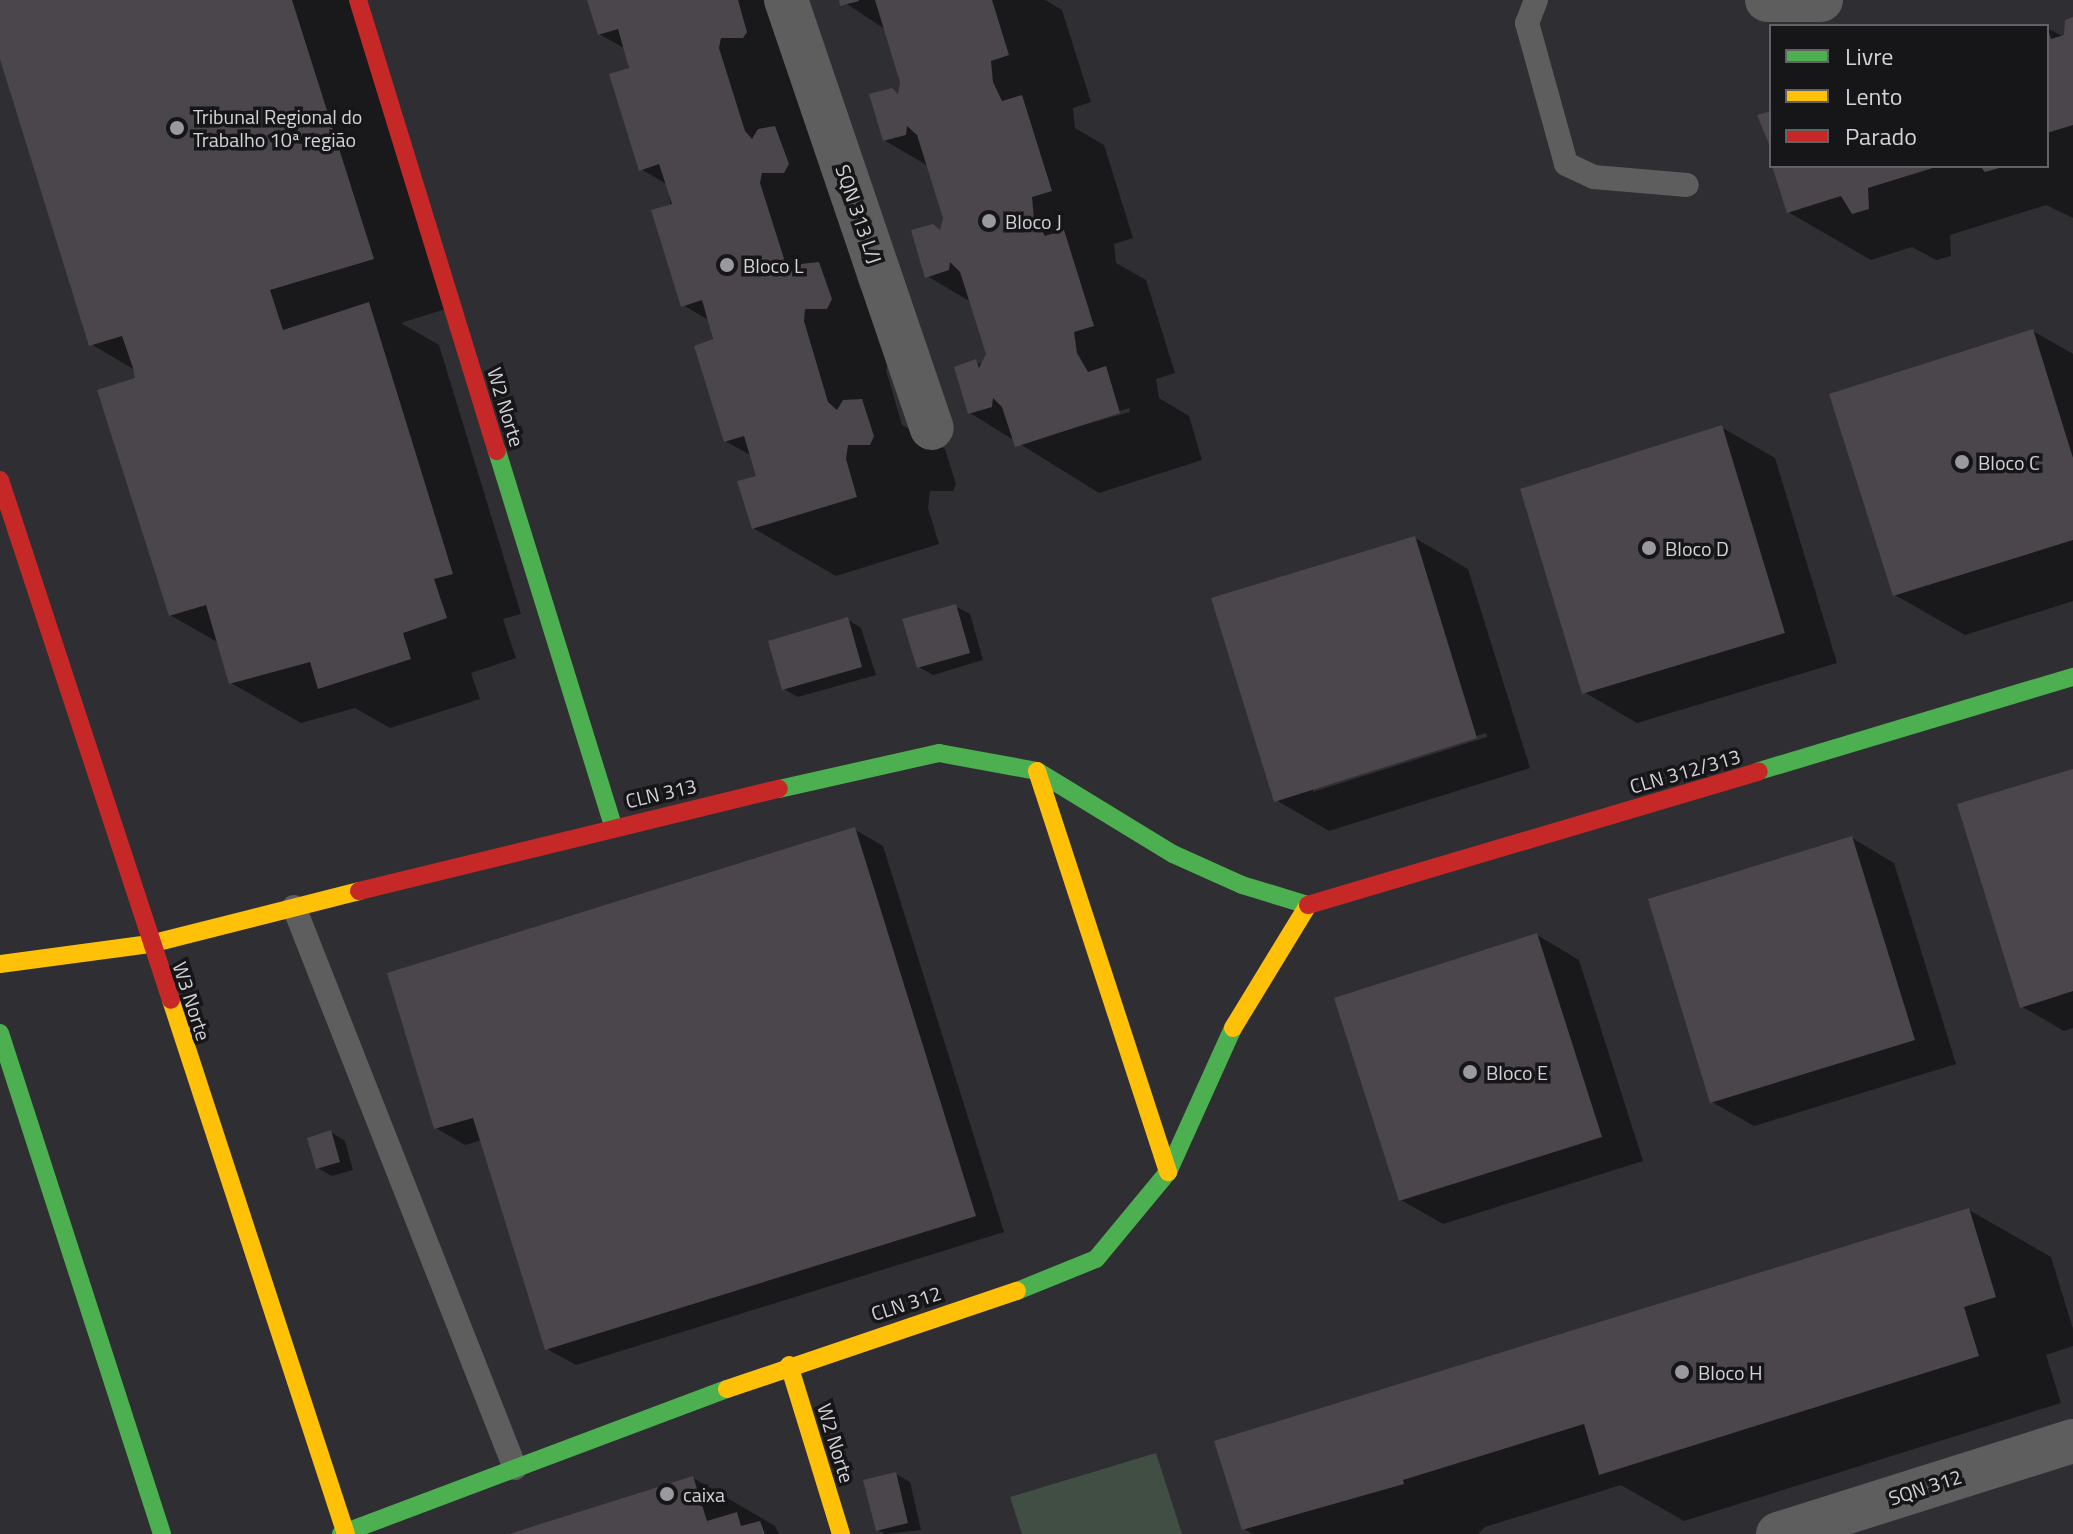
<!DOCTYPE html>
<meta charset="utf-8">
<style>
body{margin:0}
#map{position:relative;width:2073px;height:1534px;overflow:hidden;background:#2f2e33;font-family:"Titillium Web",sans-serif}
div>[style]{position:absolute}
.green>*{inset:0;background:#404e44}
.shadow>*{inset:0;background:#0007}
.building>*{inset:0;background:#4b464b}
.lane>*{height:24px;margin:-12px;padding:0 12px;transform-origin:12px;border-radius:12px;background:#5f5e5e}
.street>*{height:44px;margin:-22px;padding:0 22px;transform-origin:22px;border-radius:22px;background:#5f5e5e}
.fast>*{height:18px;margin:-9px;padding:0 9px;transform-origin:9px;border-radius:9px;background:#4caf50}
.slow>*{height:18px;margin:-9px;padding:0 9px;transform-origin:9px;border-radius:9px;background:#ffc107}
.jam>*{height:18px;margin:-9px;padding:0 9px;transform-origin:9px;border-radius:9px;background:#c62828}
.dots>*{width:22px;height:22px;translate:-50% -50%;box-sizing:border-box;border:4px solid #161619;border-radius:50%}
span{translate:-50% -50%;white-space:nowrap;text-align:center;line-height:1.15;-webkit-text-stroke:7px #161619;paint-order:stroke}
.poi-label{font-size:20px;color:#d3d3d7}
.left{translate:0 -50%;text-align:left}
.street-label{font-size:20px;color:#d3d3d7}
.legend{position:absolute;left:1769px;top:24px;width:280px;height:144px;box-sizing:border-box;background:#161619;border:2px solid #626265;margin:0;padding:10px 14px;list-style:none;font-size:24px;color:#d3d3d7}
.legend li{display:flex;align-items:center;gap:16px;height:40px}
.legend b{width:40px;border:2px solid #626265}
</style>
<div id="map">
<div class="green">
<i style="clip-path:polygon(1156px 1453px,1182px 1534px,1022px 1534px,1010px 1497px)"></i>
</div>
<div class="shadow">
<i style="clip-path:polygon(0 0,360px 0,455px 306px,401px 323px,439px 345px,521px 614px,503px 619px,516px 658px,471px 673px,480px 699px,390px 728px,355px 708px,301px 723px,231px 683px,219px 643px,170px 615px,138px 380px,135px 370px,91px 344px,0 52px)"></i>
<i style="clip-path:polygon(589px 0,771px 0,860px 288px,900px 311px,886px 370px,902px 425px,945px 449px,956px 484px,953px 491px,930px 491px,928px 508px,939px 544px,836px 576px,753px 528px,759px 477px,752px 456px,725px 441px,710px 321px,683px 305px,668px 185px,641px 169px,626px 49px,599px 34px)"></i>
<i style="clip-path:polygon(evenodd,841px 0,1045px 0,1062px 10px,1091px 102px,1073px 108px,1075px 128px,1104px 145px,1133px 238px,1114px 244px,1116px 263px,1146px 280px,1175px 373px,1156px 379px,1159px 398px,1189px 416px,1202px 460px,1099px 493px,970px 413px,976px 362px,982px 365px,988px 354px,971px 302px,927px 276px,945px 218px,928px 166px,884px 140px,891px 90px,900px 95px,902px 82px,886px 30px,841px 0,1129px 408px,1130px 412px,1044px 436px,1044px 435px,1129px 408px)"></i>
<i style="clip-path:polygon(2073px 19px,2073px 218px,2046px 205px,1950px 235px,1951px 256px,1936px 260px,1912px 247px,1871px 260px,1788px 212px,1774px 166px,2047px 166px,2047px 28px,2066px 38px)"></i>
<i style="clip-path:polygon(2033px 331px,2073px 354px,2073px 601px,1965px 635px,1895px 595px)"></i>
<i style="clip-path:polygon(1721px 427px,1775px 458px,1837px 663px,1637px 723px,1584px 692px)"></i>
<i style="clip-path:polygon(evenodd,1415px 538px,1468px 569px,1530px 768px,1329px 831px,1276px 800px,1415px 538px,1486px 733px,1487px 737px,1313px 792px,1313px 787px,1486px 733px)"></i>
<i style="clip-path:polygon(955px 606px,970px 614px,983px 660px,933px 675px,919px 667px)"></i>
<i style="clip-path:polygon(847px 619px,861px 628px,876px 675px,798px 697px,784px 689px)"></i>
<i style="clip-path:polygon(2073px 771px,2073px 1028px,2064px 1031px,2021px 1006px)"></i>
<i style="clip-path:polygon(854px 829px,883px 846px,1004px 1232px,576px 1365px,547px 1349px,482px 1140px,465px 1145px,436px 1128px)"></i>
<i style="clip-path:polygon(1852px 838px,1894px 863px,1956px 1064px,1754px 1126px,1712px 1102px)"></i>
<i style="clip-path:polygon(1537px 935px,1579px 960px,1643px 1161px,1443px 1224px,1401px 1200px)"></i>
<i style="clip-path:polygon(331px 1132px,345px 1141px,353px 1170px,332px 1176px,318px 1168px)"></i>
<i style="clip-path:polygon(1969px 1210px,2051px 1257px,2073px 1329px,2073px 1346px,2046px 1355px,2061px 1403px,1684px 1521px,1621px 1485px,1485px 1527px,1478px 1534px,1253px 1534px,1244px 1529px)"></i>
<i style="clip-path:polygon(896px 1474px,910px 1482px,921px 1530px,885px 1534px,877px 1529px)"></i>
<i style="clip-path:polygon(693px 1478px,775px 1526px,779px 1534px,513px 1534px)"></i>
</div>
<div class="building">
<i style="clip-path:polygon(0 0,292px 0,374px 259px,270px 290px,283px 330px,369px 302px,453px 574px,434px 579px,447px 618px,403px 633px,411px 659px,318px 689px,310px 662px,229px 684px,206px 605px,169px 616px,97px 390px,135px 378px,133px 368px,122px 336px,89px 346px,0 59px)"></i>
<i style="clip-path:polygon(587px 0,738px 0,747px 32px,743px 38px,721px 38px,719px 48px,745px 131px,752px 139px,758px 129px,775px 126px,789px 164px,784px 173px,762px 173px,760px 183px,786px 265px,796px 274px,801px 264px,819px 262px,832px 299px,827px 309px,805px 309px,804px 321px,828px 402px,837px 410px,843px 400px,862px 399px,874px 436px,870px 445px,848px 445px,846px 459px,857px 497px,752px 529px,737px 481px,756px 476px,744px 436px,724px 442px,694px 346px,713px 339px,702px 300px,681px 307px,651px 210px,672px 204px,659px 164px,639px 171px,609px 74px,629px 68px,618px 29px,598px 35px)"></i>
<i style="clip-path:polygon(839px 0,859px 0,859px 1px,840px 6px)"></i>
<i style="clip-path:polygon(875px 0,992px 0,1009px 55px,991px 61px,993px 82px,1002px 101px,1022px 95px,1052px 191px,1032px 197px,1034px 219px,1045px 236px,1064px 230px,1094px 326px,1074px 332px,1077px 353px,1088px 372px,1106px 366px,1120px 413px,1015px 447px,1002px 407px,993px 398px,992px 407px,968px 414px,954px 367px,976px 359px,979px 368px,986px 354px,960px 272px,950px 262px,949px 270px,925px 278px,911px 230px,933px 224px,940px 230px,943px 218px,917px 135px,907px 126px,906px 135px,883px 141px,869px 94px,892px 88px,898px 94px,900px 82px)"></i>
<i style="clip-path:polygon(2073px 17px,2073px 125px,2047px 133px,2047px 26px,2051px 39px,2064px 35px,2065px 20px)"></i>
<i style="clip-path:polygon(1771px 111px,1771px 149px,1757px 115px)"></i>
<i style="clip-path:polygon(1772px 166px,1936px 166px,1936px 167px,1868px 188px,1869px 209px,1852px 214px,1841px 196px,1787px 213px)"></i>
<i style="clip-path:polygon(1980px 166px,2003px 166px,2003px 167px,1985px 172px)"></i>
<i style="clip-path:polygon(2033px 329px,2073px 458px,2073px 540px,1893px 596px,1829px 394px)"></i>
<i style="clip-path:polygon(1722px 425px,1785px 633px,1582px 694px,1520px 489px)"></i>
<i style="clip-path:polygon(1415px 536px,1477px 738px,1274px 802px,1211px 598px)"></i>
<i style="clip-path:polygon(956px 604px,970px 653px,917px 668px,902px 619px)"></i>
<i style="clip-path:polygon(848px 617px,862px 667px,782px 690px,768px 641px)"></i>
<i style="clip-path:polygon(2073px 769px,2073px 991px,2020px 1008px,1957px 804px)"></i>
<i style="clip-path:polygon(855px 827px,976px 1216px,545px 1350px,473px 1118px,434px 1129px,387px 973px)"></i>
<i style="clip-path:polygon(1852px 836px,1915px 1040px,1710px 1103px,1648px 899px)"></i>
<i style="clip-path:polygon(1537px 933px,1602px 1137px,1399px 1201px,1334px 998px)"></i>
<i style="clip-path:polygon(331px 1130px,340px 1162px,316px 1169px,307px 1138px)"></i>
<i style="clip-path:polygon(1969px 1208px,1996px 1297px,1964px 1307px,1979px 1356px,1599px 1475px,1584px 1424px,1403px 1480px,1404px 1484px,1242px 1530px,1214px 1441px)"></i>
<i style="clip-path:polygon(896px 1472px,908px 1523px,876px 1531px,863px 1480px)"></i>
<i style="clip-path:polygon(693px 1476px,707px 1521px,737px 1512px,741px 1526px,760px 1521px,765px 1534px,509px 1534px)"></i>
</div>
<div class="lane">
<i style="left:1536px;top:0;width:25px;rotate:111deg"></i>
<i style="left:1527px;top:23px;width:146px;rotate:74.5deg"></i>
<i style="left:1566px;top:164px;width:31px;rotate:25deg"></i>
<i style="left:1594px;top:177px;width:93px;rotate:4.9deg"></i>
<i style="left:294px;top:907px;width:603px;rotate:68.5deg"></i>
</div>
<div class="street">
<i style="left:786px;top:0;width:452px;rotate:71.2deg"></i>
<i style="left:1767px;top:0;width:54px"></i>
<i style="left:1778px;top:1534px;width:309px;rotate:-17.5deg"></i>
</div>
<div class="fast">
<i style="left:497px;top:451px;width:393px;rotate:72.8deg"></i>
<i style="left:1759px;top:771px;width:328px;rotate:-16.7deg"></i>
<i style="left:779px;top:789px;width:164px;rotate:-12.7deg"></i>
<i style="left:939px;top:753px;width:100px;rotate:10.4deg"></i>
<i style="left:1037px;top:771px;width:159px;rotate:31.4deg"></i>
<i style="left:1173px;top:854px;width:76px;rotate:24.2deg"></i>
<i style="left:1242px;top:885px;width:69px;rotate:16.9deg"></i>
<i style="left:0;top:1033px;width:527px;rotate:72.08deg"></i>
<i style="left:1017px;top:1291px;width:85px;rotate:-22.1deg"></i>
<i style="left:1096px;top:1259px;width:113px;rotate:-50.4deg"></i>
<i style="left:1168px;top:1172px;width:158px;rotate:-65.7deg"></i>
<i style="left:341px;top:1534px;width:412px;rotate:-20.6deg"></i>
</div>
<div class="slow">
<i style="left:1037px;top:771px;width:422px;rotate:71.9deg"></i>
<i style="left:0;top:964px;width:151px;rotate:-7.6deg"></i>
<i style="left:150px;top:944px;width:216px;rotate:-14.2deg"></i>
<i style="left:171px;top:1000px;width:562px;rotate:71.86deg"></i>
<i style="left:1233px;top:1028px;width:144px;rotate:-58.6deg"></i>
<i style="left:789px;top:1365px;width:177px;rotate:72.9deg"></i>
<i style="left:727px;top:1389px;width:306px;rotate:-18.7deg"></i>
</div>
<div class="jam">
<i style="left:358px;top:0;width:472px;rotate:72.9deg"></i>
<i style="left:0;top:480px;width:547px;rotate:71.8deg"></i>
<i style="left:359px;top:891px;width:432px;rotate:-13.7deg"></i>
<i style="left:1308px;top:905px;width:470px;rotate:-16.5deg"></i>
</div>
<div class="dots">
<i style="left:177px;top:128px;background:#9a999e"></i>
<i style="left:989px;top:221px;background:#9a999e"></i>
<i style="left:727px;top:265px;background:#9a999e"></i>
<i style="left:1962px;top:462px;background:#9a999e"></i>
<i style="left:1649px;top:548px;background:#9a999e"></i>
<i style="left:1470px;top:1072px;background:#9a999e"></i>
<i style="left:1682px;top:1372px;background:#9a999e"></i>
<i style="left:667px;top:1494px;background:#9a999e"></i>
</div>
<div class="poi-label">
<span class="left" style="left:193px;top:128px">Tribunal Regional do<br>Trabalho 10ª região</span>
<span class="left" style="left:1005px;top:221px">Bloco J</span>
<span class="left" style="left:743px;top:265px">Bloco L</span>
<span class="left" style="left:1978px;top:462px">Bloco C</span>
<span class="left" style="left:1665px;top:548px">Bloco D</span>
<span class="left" style="left:1486px;top:1072px">Bloco E</span>
<span class="left" style="left:1698px;top:1372px">Bloco H</span>
<span class="left" style="left:683px;top:1494px">caixa</span>
</div>
<div class="street-label">
<span style="left:859px;top:214px;rotate:71deg">SQN 313 L/J</span>
<span style="left:506px;top:407px;rotate:73deg">W2 Norte</span>
<span style="left:1685px;top:771px;rotate:-16deg">CLN 312/313</span>
<span style="left:661px;top:793px;rotate:-13deg">CLN 313</span>
<span style="left:192px;top:1001px;rotate:72deg">W3 Norte</span>
<span style="left:906px;top:1303px;rotate:-18deg">CLN 312</span>
<span style="left:836px;top:1443px;rotate:73deg">W2 Norte</span>
<span style="left:1925px;top:1487px;rotate:-18deg">SQN 312</span>
</div>
<ul class="legend">
<li><b style="height:10px;background:#4caf50"></b>Livre</li>
<li><b style="height:10px;background:#ffc107"></b>Lento</li>
<li><b style="height:10px;background:#c62828"></b>Parado</li>
</ul>
</div>
